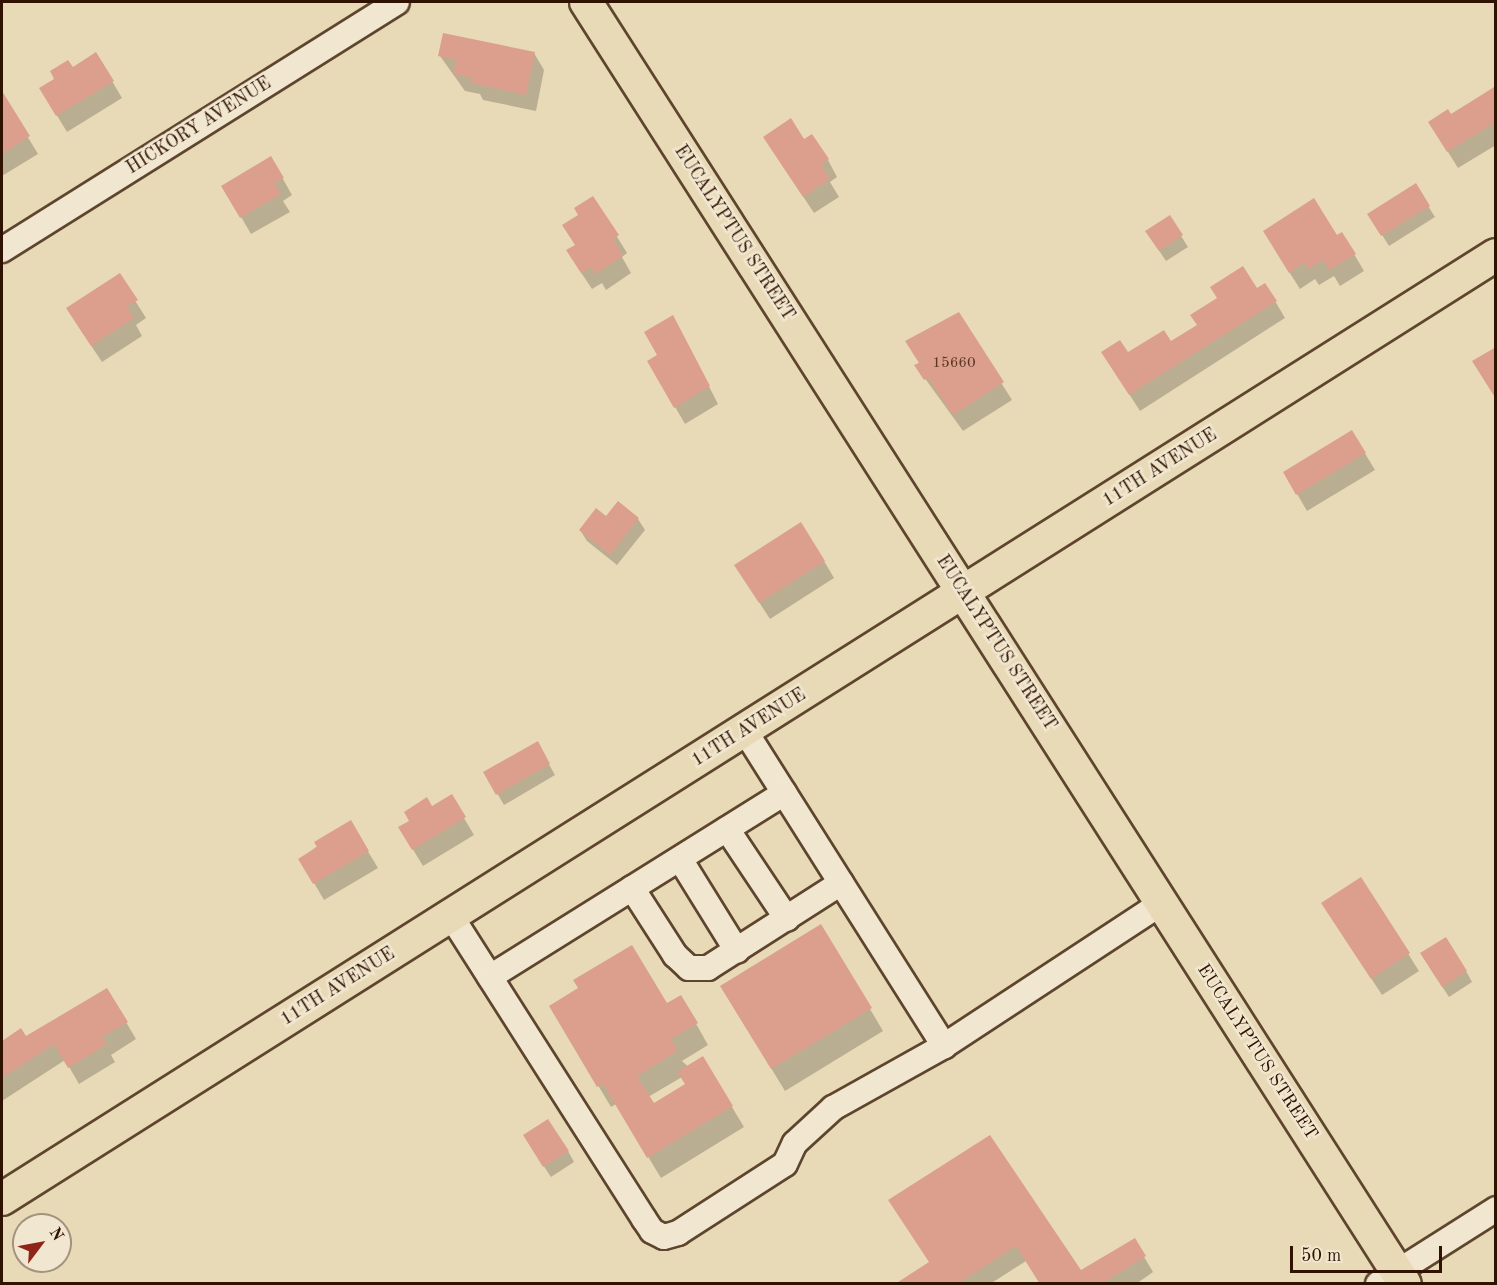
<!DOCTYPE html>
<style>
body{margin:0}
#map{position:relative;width:1497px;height:1285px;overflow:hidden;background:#e9dab7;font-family:"Old Standard TT",serif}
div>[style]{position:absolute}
.shadow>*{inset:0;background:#0003}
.building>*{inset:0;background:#dc9f8d}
.roads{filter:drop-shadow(2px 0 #5e452e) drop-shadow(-2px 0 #5e452e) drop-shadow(0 2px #5e452e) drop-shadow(0 -2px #5e452e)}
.minor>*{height:24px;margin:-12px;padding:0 12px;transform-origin:12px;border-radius:12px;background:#f1e7d0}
.major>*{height:32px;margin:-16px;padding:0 16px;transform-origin:16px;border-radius:16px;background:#e9dab7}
span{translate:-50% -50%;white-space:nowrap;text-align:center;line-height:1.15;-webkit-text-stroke:5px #f1e7d0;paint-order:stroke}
.number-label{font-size:15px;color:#5a3623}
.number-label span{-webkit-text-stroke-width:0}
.street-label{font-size:18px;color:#2f1300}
.frame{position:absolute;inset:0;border:3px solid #2f1300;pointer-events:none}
.north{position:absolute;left:12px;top:1213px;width:60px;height:60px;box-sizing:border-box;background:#f1e7d0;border:2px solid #a3927d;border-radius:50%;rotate:58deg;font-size:16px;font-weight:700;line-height:24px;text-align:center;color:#2f1300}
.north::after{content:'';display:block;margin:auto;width:21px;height:27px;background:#8f2418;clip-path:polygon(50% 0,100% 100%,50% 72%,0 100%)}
.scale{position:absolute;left:1290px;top:1246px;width:152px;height:27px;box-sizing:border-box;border:3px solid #2f1300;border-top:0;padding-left:8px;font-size:18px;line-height:21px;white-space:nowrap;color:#2f1300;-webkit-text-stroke:4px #f1e7d0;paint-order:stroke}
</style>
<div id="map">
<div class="shadow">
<i style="clip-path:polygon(534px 53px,544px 70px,536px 111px,483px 100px,480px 94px,465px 91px,440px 56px)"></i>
<i style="clip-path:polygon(96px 54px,122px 98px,67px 132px,41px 89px)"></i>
<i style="clip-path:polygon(1496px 86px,1496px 145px,1458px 168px,1440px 139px,1450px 116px)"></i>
<i style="clip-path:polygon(8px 104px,38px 154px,2px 176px,2px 109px)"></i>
<i style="clip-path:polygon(804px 141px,828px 160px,837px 177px,830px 182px,839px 197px,814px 213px,775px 154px)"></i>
<i style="clip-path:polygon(271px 158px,292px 195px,283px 201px,290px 212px,251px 234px,223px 186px)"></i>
<i style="clip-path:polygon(1415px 185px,1435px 217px,1389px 246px,1369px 214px)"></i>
<i style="clip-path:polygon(593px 198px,627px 253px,622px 257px,631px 273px,606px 290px,602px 283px,592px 289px,578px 268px,580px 216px)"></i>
<i style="clip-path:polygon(1181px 236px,1188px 247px,1166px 261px,1154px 243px)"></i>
<i style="clip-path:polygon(1274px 248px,1354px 254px,1364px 271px,1340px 286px,1334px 276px,1319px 285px,1315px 279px,1300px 289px)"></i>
<i style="clip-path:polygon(119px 275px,146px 318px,136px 325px,142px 336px,102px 362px,78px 326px)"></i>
<i style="clip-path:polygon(1257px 290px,1275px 301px,1285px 318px,1140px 411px,1113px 369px,1127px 355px,1170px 344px,1198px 326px,1219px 298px)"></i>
<i style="clip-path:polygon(958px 314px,1012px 400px,963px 431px,916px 366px)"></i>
<i style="clip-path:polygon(682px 334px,718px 404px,685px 424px,649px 362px)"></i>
<i style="clip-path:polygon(1352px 432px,1375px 470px,1307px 511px,1285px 473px)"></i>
<i style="clip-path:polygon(606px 518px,638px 519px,645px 530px,617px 565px,587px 541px,580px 530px)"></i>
<i style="clip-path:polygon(824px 561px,834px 578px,770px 619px,746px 582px)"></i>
<i style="clip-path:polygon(537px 743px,555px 775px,504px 805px,485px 773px)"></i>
<i style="clip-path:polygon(451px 796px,474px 835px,423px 866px,400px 828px)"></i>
<i style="clip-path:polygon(350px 822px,378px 868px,324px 900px,300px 859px)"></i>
<i style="clip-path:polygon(1361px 879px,1419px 971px,1382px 995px,1333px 920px)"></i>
<i style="clip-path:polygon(1428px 965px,1466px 971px,1472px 982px,1449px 997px)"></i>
<i style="clip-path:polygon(evenodd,580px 989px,666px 1005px,681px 997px,708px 1045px,682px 1061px,732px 1107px,744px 1127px,661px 1178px,616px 1104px,611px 1107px,563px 1027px,580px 989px,682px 1077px,687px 1085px,653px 1105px,648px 1097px,682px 1077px)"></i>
<i style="clip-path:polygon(107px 990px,136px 1039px,111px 1055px,115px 1062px,79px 1084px,65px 1060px,2px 1101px,2px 1042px,20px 1030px,26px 1038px)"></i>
<i style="clip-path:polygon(735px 1009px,870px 1009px,883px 1031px,785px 1091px)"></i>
<i style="clip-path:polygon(990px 1137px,1080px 1272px,1134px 1240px,1153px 1272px,1136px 1284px,1040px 1284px,1026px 1261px,990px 1284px,897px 1284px,930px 1263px)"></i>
<i style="clip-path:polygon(531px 1147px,568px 1151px,574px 1162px,551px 1177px)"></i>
</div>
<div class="building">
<i style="clip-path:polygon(443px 33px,535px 52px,526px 95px,471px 83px,472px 78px,453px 74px,456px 60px,438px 56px)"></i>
<i style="clip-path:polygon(96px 52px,114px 81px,56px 116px,39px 88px,54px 79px,50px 71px,68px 60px,73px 67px)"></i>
<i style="clip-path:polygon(1496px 86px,1496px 122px,1447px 152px,1428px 122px,1448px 109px,1451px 114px)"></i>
<i style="clip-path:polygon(2px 91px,30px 136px,2px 154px)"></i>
<i style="clip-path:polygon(791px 118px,804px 139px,812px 134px,829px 159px,821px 165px,830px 179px,803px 197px,763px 137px)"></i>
<i style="clip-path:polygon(271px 156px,284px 178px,274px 183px,281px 194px,240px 218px,221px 186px)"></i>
<i style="clip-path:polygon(1416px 183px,1430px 206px,1381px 236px,1367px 214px)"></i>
<i style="clip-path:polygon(593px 196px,619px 235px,613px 239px,623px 256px,595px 274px,591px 267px,581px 273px,566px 250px,575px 245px,562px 225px,578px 215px,574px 208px)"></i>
<i style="clip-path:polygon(1314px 198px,1337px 235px,1342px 232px,1356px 254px,1329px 270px,1323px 260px,1308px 269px,1304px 263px,1289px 273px,1263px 231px)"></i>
<i style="clip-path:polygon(1170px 215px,1183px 235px,1159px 251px,1145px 231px)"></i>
<i style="clip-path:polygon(1243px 266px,1257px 288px,1265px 283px,1277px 301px,1129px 395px,1101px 352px,1120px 340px,1128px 352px,1164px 330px,1171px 341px,1197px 325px,1190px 315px,1217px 298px,1210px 287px)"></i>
<i style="clip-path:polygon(120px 273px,138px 300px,127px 307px,134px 318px,91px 346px,66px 308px)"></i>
<i style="clip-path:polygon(959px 312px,1004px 382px,953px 415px,928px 378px,924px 380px,914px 365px,919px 363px,905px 341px)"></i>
<i style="clip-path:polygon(673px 315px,710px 386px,674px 408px,647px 361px,657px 355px,644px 332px)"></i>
<i style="clip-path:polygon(1496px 347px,1496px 399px,1472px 361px)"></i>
<i style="clip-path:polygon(1352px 430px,1366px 453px,1296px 495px,1283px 472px)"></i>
<i style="clip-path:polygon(618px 501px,639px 518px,610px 555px,579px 530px,596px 508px,606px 516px)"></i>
<i style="clip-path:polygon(801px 522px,825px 561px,759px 603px,734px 565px)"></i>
<i style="clip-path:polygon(538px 741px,550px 764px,496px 795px,483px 772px)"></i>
<i style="clip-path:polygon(452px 794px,466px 817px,412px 850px,398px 827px,409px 821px,404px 812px,427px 797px,432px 806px)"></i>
<i style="clip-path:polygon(351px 820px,369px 851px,313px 884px,298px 859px,317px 847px,314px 842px)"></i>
<i style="clip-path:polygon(1361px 877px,1410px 953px,1371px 979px,1321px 903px)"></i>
<i style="clip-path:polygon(821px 924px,872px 1008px,771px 1069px,720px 986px)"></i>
<i style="clip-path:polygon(1446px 937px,1467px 971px,1442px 987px,1420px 953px)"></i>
<i style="clip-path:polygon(632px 945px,667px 1003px,681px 995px,698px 1023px,671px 1039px,678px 1051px,637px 1076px,654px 1103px,685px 1084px,677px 1072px,703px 1056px,733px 1106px,647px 1158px,603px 1084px,597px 1087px,549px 1006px,578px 988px,573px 980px)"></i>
<i style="clip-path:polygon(107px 988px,128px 1022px,102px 1037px,107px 1044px,68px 1068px,54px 1044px,2px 1078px,2px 1041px,21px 1028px,26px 1036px)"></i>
<i style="clip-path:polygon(548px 1119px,569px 1151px,543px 1167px,523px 1135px)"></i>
<i style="clip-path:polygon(990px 1135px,1081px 1270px,1135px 1238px,1146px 1256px,1101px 1284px,1040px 1284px,1016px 1246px,957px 1284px,895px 1284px,929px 1262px,888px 1200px)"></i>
</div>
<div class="roads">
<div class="minor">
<i style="left:2px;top:250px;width:466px;rotate:-32.1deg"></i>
<i style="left:745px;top:731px;width:373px;rotate:57.7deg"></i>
<i style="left:727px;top:829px;width:108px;rotate:56.3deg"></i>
<i style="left:680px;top:859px;width:108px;rotate:58.2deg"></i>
<i style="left:632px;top:888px;width:80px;rotate:57.3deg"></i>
<i style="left:675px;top:955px;width:19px;rotate:43deg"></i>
<i style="left:689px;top:968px;width:19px"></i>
<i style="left:708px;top:968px;width:158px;rotate:-32.6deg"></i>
<i style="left:451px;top:916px;width:359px;rotate:57.5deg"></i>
<i style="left:644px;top:1219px;width:14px;rotate:56deg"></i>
<i style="left:652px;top:1231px;width:13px;rotate:27deg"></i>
<i style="left:664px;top:1237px;width:15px;rotate:-16deg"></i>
<i style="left:678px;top:1233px;width:127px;rotate:-32.8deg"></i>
<i style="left:785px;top:1164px;width:23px;rotate:-65deg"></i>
<i style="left:795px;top:1143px;width:52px;rotate:-42.6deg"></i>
<i style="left:833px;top:1108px;width:127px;rotate:-29.2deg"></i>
<i style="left:944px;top:1046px;width:261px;rotate:-33.3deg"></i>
<i style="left:490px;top:977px;width:347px;rotate:-32deg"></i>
<i style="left:1378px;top:1284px;width:140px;rotate:-32.4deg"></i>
</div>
<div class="major">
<i style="left:586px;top:2px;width:1521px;rotate:57.43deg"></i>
<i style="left:2px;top:1199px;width:1767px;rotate:-32.29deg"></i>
</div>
</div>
<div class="number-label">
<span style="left:954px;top:364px">15660</span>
</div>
<div class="street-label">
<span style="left:199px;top:126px;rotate:-32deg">HICKORY AVENUE</span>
<span style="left:734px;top:233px;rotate:57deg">EUCALYPTUS STREET</span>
<span style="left:1160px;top:468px;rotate:-32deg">11TH AVENUE</span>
<span style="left:996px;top:643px;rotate:57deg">EUCALYPTUS STREET</span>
<span style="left:749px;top:728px;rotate:-32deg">11TH AVENUE</span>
<span style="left:338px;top:987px;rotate:-32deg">11TH AVENUE</span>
<span style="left:1257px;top:1052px;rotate:57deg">EUCALYPTUS STREET</span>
</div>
<div class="frame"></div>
<div class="north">N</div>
<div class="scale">50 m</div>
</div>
